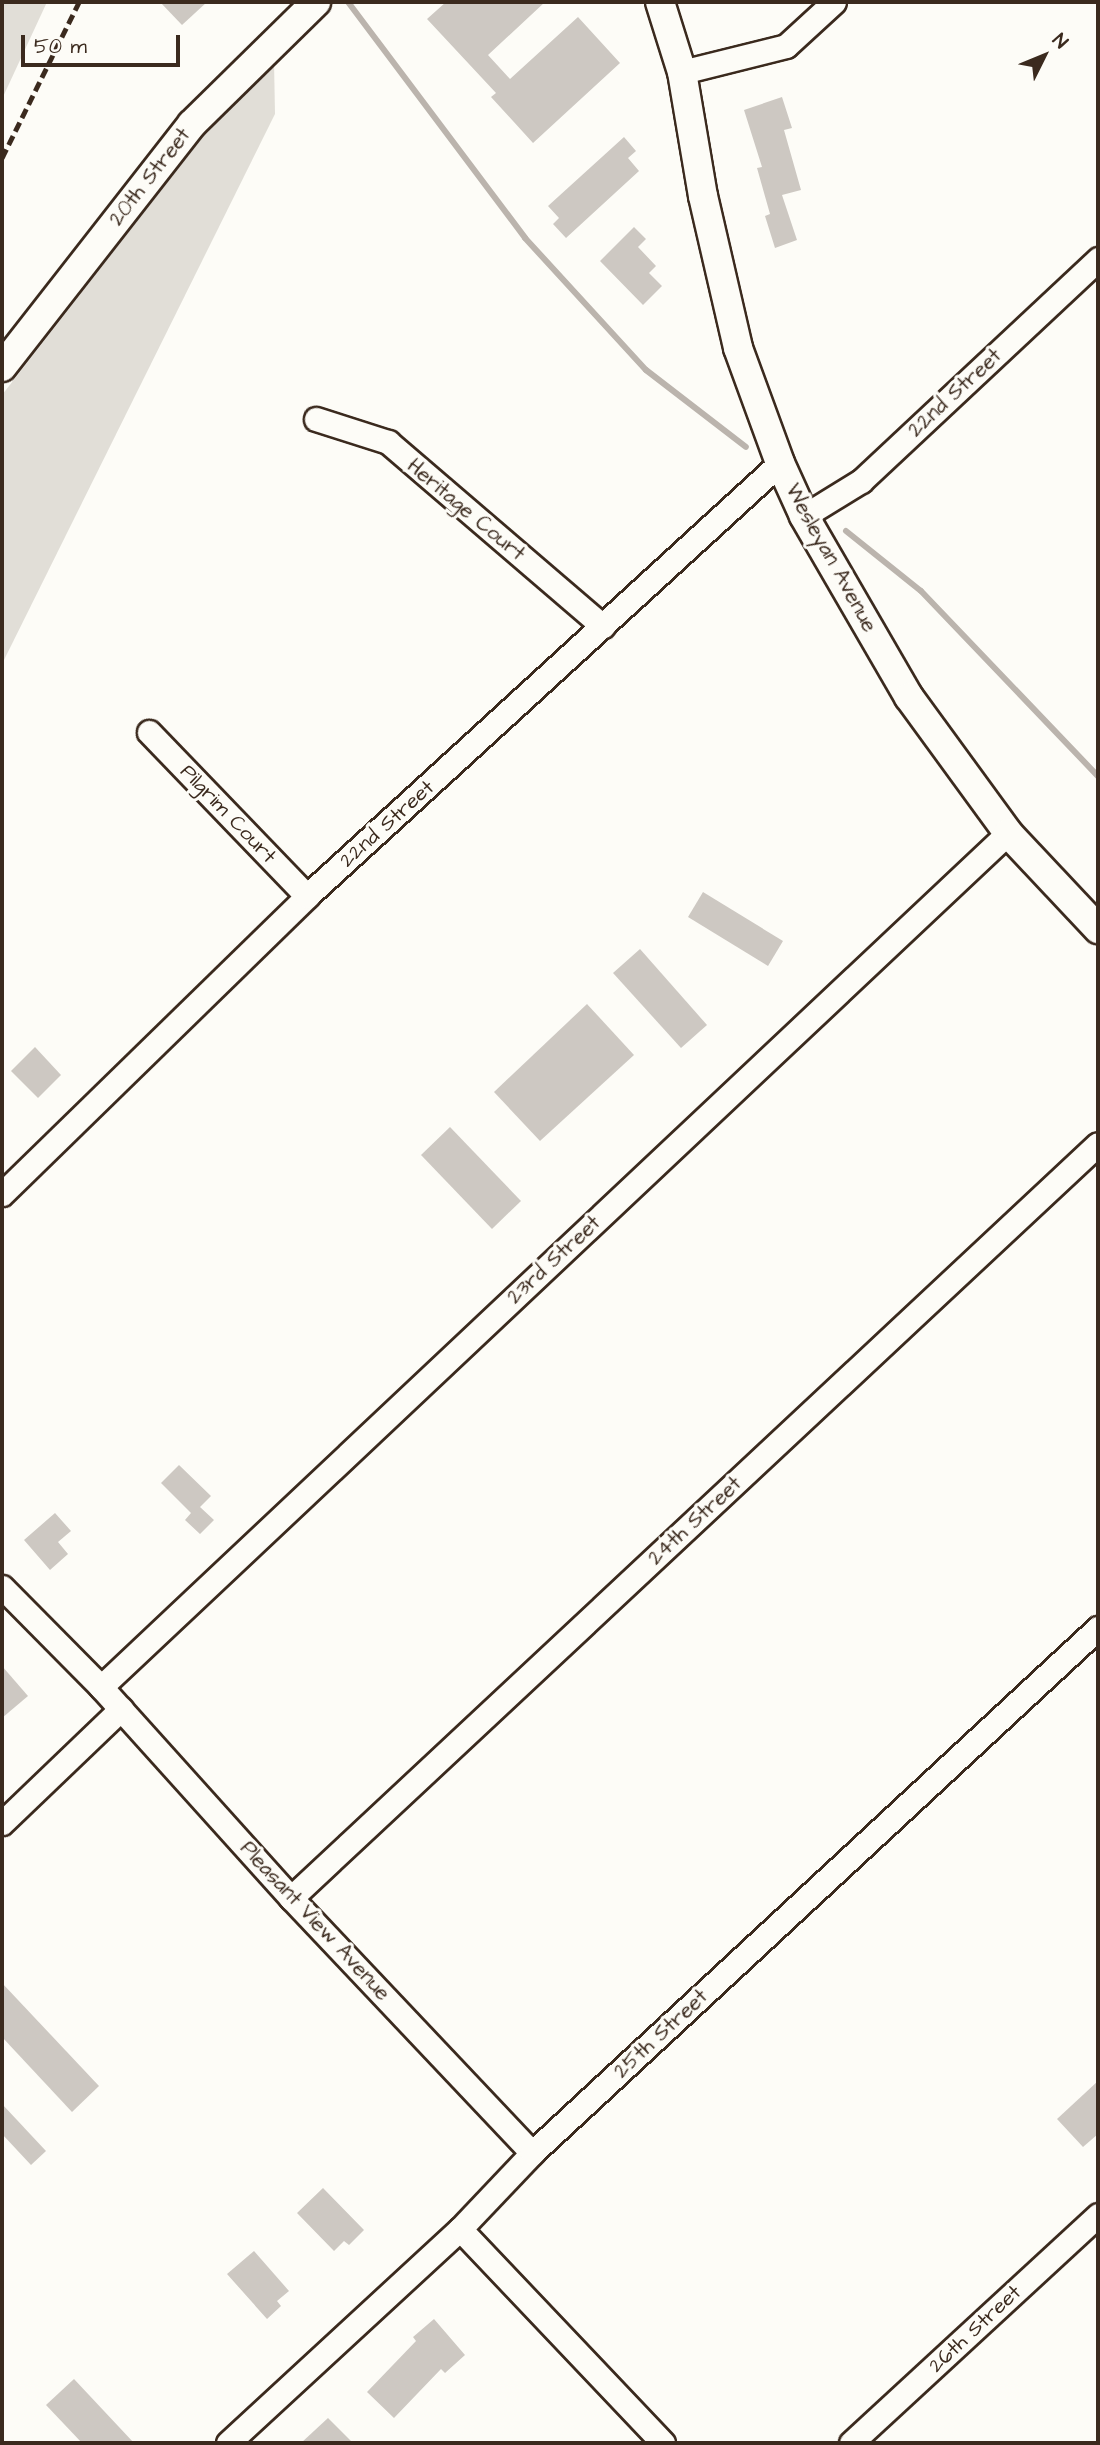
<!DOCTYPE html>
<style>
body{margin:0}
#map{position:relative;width:1100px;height:2445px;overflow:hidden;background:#fdfcf7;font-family:"Architects Daughter",sans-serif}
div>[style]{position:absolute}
.green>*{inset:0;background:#e1ded7}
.stream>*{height:6px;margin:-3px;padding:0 3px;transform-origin:3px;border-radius:3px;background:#bbb4ad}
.building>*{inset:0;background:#cdc8c2}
.roads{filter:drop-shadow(2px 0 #3b2a1e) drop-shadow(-2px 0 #3b2a1e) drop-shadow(0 2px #3b2a1e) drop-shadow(0 -2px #3b2a1e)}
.minor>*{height:23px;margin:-11.5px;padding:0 11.5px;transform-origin:11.5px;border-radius:11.5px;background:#fdfcf7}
.tertiary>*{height:28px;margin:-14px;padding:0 14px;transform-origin:14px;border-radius:14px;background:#fdfcf7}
.rail>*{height:5px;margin-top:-2.5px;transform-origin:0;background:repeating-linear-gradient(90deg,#3b2a1e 0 10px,transparent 0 15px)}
span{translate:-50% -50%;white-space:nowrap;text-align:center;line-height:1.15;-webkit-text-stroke:6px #fdfcf7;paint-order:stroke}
.street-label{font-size:21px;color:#3b2a1e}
.frame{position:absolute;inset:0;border:4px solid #3b2a1e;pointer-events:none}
.north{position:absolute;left:1009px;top:21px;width:70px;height:70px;-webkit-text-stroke:5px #fdfcf7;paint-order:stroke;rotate:47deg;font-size:19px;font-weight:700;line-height:28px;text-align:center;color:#3b2a1e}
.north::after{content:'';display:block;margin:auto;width:24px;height:32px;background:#3b2a1e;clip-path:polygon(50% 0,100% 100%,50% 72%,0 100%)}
.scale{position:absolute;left:21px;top:35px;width:159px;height:32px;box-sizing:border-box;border:4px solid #3b2a1e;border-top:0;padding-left:9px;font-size:21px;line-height:24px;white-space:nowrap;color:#3b2a1e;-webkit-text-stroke:5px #fdfcf7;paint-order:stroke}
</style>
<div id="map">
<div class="green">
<i style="clip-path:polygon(2px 2px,47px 2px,2px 99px)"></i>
<i style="clip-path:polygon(274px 61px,275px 114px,2px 664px,2px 395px,202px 138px)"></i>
</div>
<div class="stream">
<i style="left:348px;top:2px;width:295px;rotate:53.1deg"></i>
<i style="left:525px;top:238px;width:179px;rotate:47.5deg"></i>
<i style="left:646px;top:370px;width:126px;rotate:37.6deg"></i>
<i style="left:846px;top:531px;width:96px;rotate:38.7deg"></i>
<i style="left:921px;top:591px;width:256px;rotate:46.3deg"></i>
</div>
<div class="building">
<i style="clip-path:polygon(160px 2px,207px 2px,182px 25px)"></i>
<i style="clip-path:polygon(446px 2px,545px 2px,488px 55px,510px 79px,578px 17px,620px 63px,533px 143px,491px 97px,496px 93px,427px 19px)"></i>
<i style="clip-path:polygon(782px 97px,792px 128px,784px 130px,801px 190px,782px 195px,797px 240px,775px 248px,765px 216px,770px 214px,757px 168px,762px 167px,744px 110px)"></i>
<i style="clip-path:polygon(624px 137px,636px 151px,628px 158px,639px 171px,566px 238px,553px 224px,559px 218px,548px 206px)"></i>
<i style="clip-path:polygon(634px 227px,646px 239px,638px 247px,656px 266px,649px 273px,662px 286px,643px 305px,600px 261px)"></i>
<i style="clip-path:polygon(703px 892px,783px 941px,768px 966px,688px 917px)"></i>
<i style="clip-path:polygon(640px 949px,707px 1025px,681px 1048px,613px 973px)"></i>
<i style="clip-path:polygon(587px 1004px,634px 1055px,540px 1141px,494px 1092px)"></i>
<i style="clip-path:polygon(35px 1047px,61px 1075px,38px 1098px,11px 1071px)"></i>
<i style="clip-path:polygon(450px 1127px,521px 1201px,492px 1229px,421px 1155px)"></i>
<i style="clip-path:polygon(179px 1465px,211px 1496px,200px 1507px,214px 1520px,200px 1534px,185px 1520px,191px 1513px,161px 1483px)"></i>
<i style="clip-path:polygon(55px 1513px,71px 1531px,58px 1542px,68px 1554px,50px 1570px,24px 1540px)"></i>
<i style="clip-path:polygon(2px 1666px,28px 1696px,2px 1718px)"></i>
<i style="clip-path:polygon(2px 1983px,99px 2086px,72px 2112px,2px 2037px)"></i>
<i style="clip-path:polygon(1098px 2081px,1098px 2134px,1083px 2147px,1057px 2119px)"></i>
<i style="clip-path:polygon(2px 2104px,46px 2151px,31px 2165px,2px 2134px)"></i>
<i style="clip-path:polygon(323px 2188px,364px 2230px,349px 2245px,344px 2241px,334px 2251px,297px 2213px)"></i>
<i style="clip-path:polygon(254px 2251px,289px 2291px,277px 2301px,281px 2306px,267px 2319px,227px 2274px)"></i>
<i style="clip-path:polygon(434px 2319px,465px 2355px,445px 2373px,441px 2369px,394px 2418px,367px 2392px,416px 2341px,413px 2337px)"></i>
<i style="clip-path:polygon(74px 2379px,134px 2443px,82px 2443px,46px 2405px)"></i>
<i style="clip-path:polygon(328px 2418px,353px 2443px,301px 2443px)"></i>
</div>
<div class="roads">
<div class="minor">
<i style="left:682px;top:72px;width:107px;rotate:-14deg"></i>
<i style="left:786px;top:46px;width:65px;rotate:-42.5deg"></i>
<i style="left:316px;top:419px;width:76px;rotate:17.7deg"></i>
<i style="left:388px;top:442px;width:283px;rotate:40.6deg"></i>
<i style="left:804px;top:516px;width:67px;rotate:-31.6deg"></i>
<i style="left:861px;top:481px;width:325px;rotate:-43.1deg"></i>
<i style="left:149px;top:732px;width:228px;rotate:46.1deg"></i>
<i style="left:2px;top:1194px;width:426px;rotate:-44.3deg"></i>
<i style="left:307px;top:896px;width:641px;rotate:-42.47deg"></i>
<i style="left:2px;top:1587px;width:141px;rotate:45.3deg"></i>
<i style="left:101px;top:1687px;width:284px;rotate:48deg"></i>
<i style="left:291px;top:1898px;width:351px;rotate:46.6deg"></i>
<i style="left:101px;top:1687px;width:1246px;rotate:-43.28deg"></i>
<i style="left:2px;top:1823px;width:165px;rotate:-43.8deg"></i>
<i style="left:291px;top:1898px;width:1104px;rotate:-43.06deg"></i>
<i style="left:460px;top:2229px;width:295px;rotate:46.5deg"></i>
<i style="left:228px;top:2443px;width:316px;rotate:-42.7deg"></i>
<i style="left:460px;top:2229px;width:105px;rotate:-46.5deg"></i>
<i style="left:532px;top:2153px;width:772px;rotate:-42.85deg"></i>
<i style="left:851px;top:2443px;width:336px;rotate:-42.7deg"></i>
</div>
<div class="tertiary">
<i style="left:660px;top:2px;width:73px;rotate:72.6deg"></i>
<i style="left:682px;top:72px;width:126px;rotate:80.4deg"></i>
<i style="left:703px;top:196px;width:156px;rotate:77deg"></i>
<i style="left:738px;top:348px;width:122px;rotate:69.9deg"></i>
<i style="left:780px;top:463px;width:58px;rotate:65.6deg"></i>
<i style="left:804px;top:516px;width:209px;rotate:59.9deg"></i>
<i style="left:909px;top:697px;width:168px;rotate:53.9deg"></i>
<i style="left:1008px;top:833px;width:132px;rotate:46.8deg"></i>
<i style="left:2px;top:367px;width:308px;rotate:-52deg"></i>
<i style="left:192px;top:124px;width:174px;rotate:-44.5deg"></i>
</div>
</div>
<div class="rail">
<i style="left:2px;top:158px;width:174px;rotate:-63.7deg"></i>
</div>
<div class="street-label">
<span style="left:150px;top:177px;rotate:-52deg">20th Street</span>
<span style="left:955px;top:393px;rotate:-43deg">22nd Street</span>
<span style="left:466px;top:510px;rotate:40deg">Heritage Court</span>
<span style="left:831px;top:558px;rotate:61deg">Wesleyan Avenue</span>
<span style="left:228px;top:814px;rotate:46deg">Pilgrim Court</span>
<span style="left:387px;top:824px;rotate:-42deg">22nd Street</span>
<span style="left:554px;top:1260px;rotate:-43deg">23rd Street</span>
<span style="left:695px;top:1521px;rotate:-43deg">24th Street</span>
<span style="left:315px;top:1921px;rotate:47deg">Pleasant View Avenue</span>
<span style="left:661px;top:2034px;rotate:-43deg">25th Street</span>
<span style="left:975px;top:2329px;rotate:-43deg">26th Street</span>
</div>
<div class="frame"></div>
<div class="north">N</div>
<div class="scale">50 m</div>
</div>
